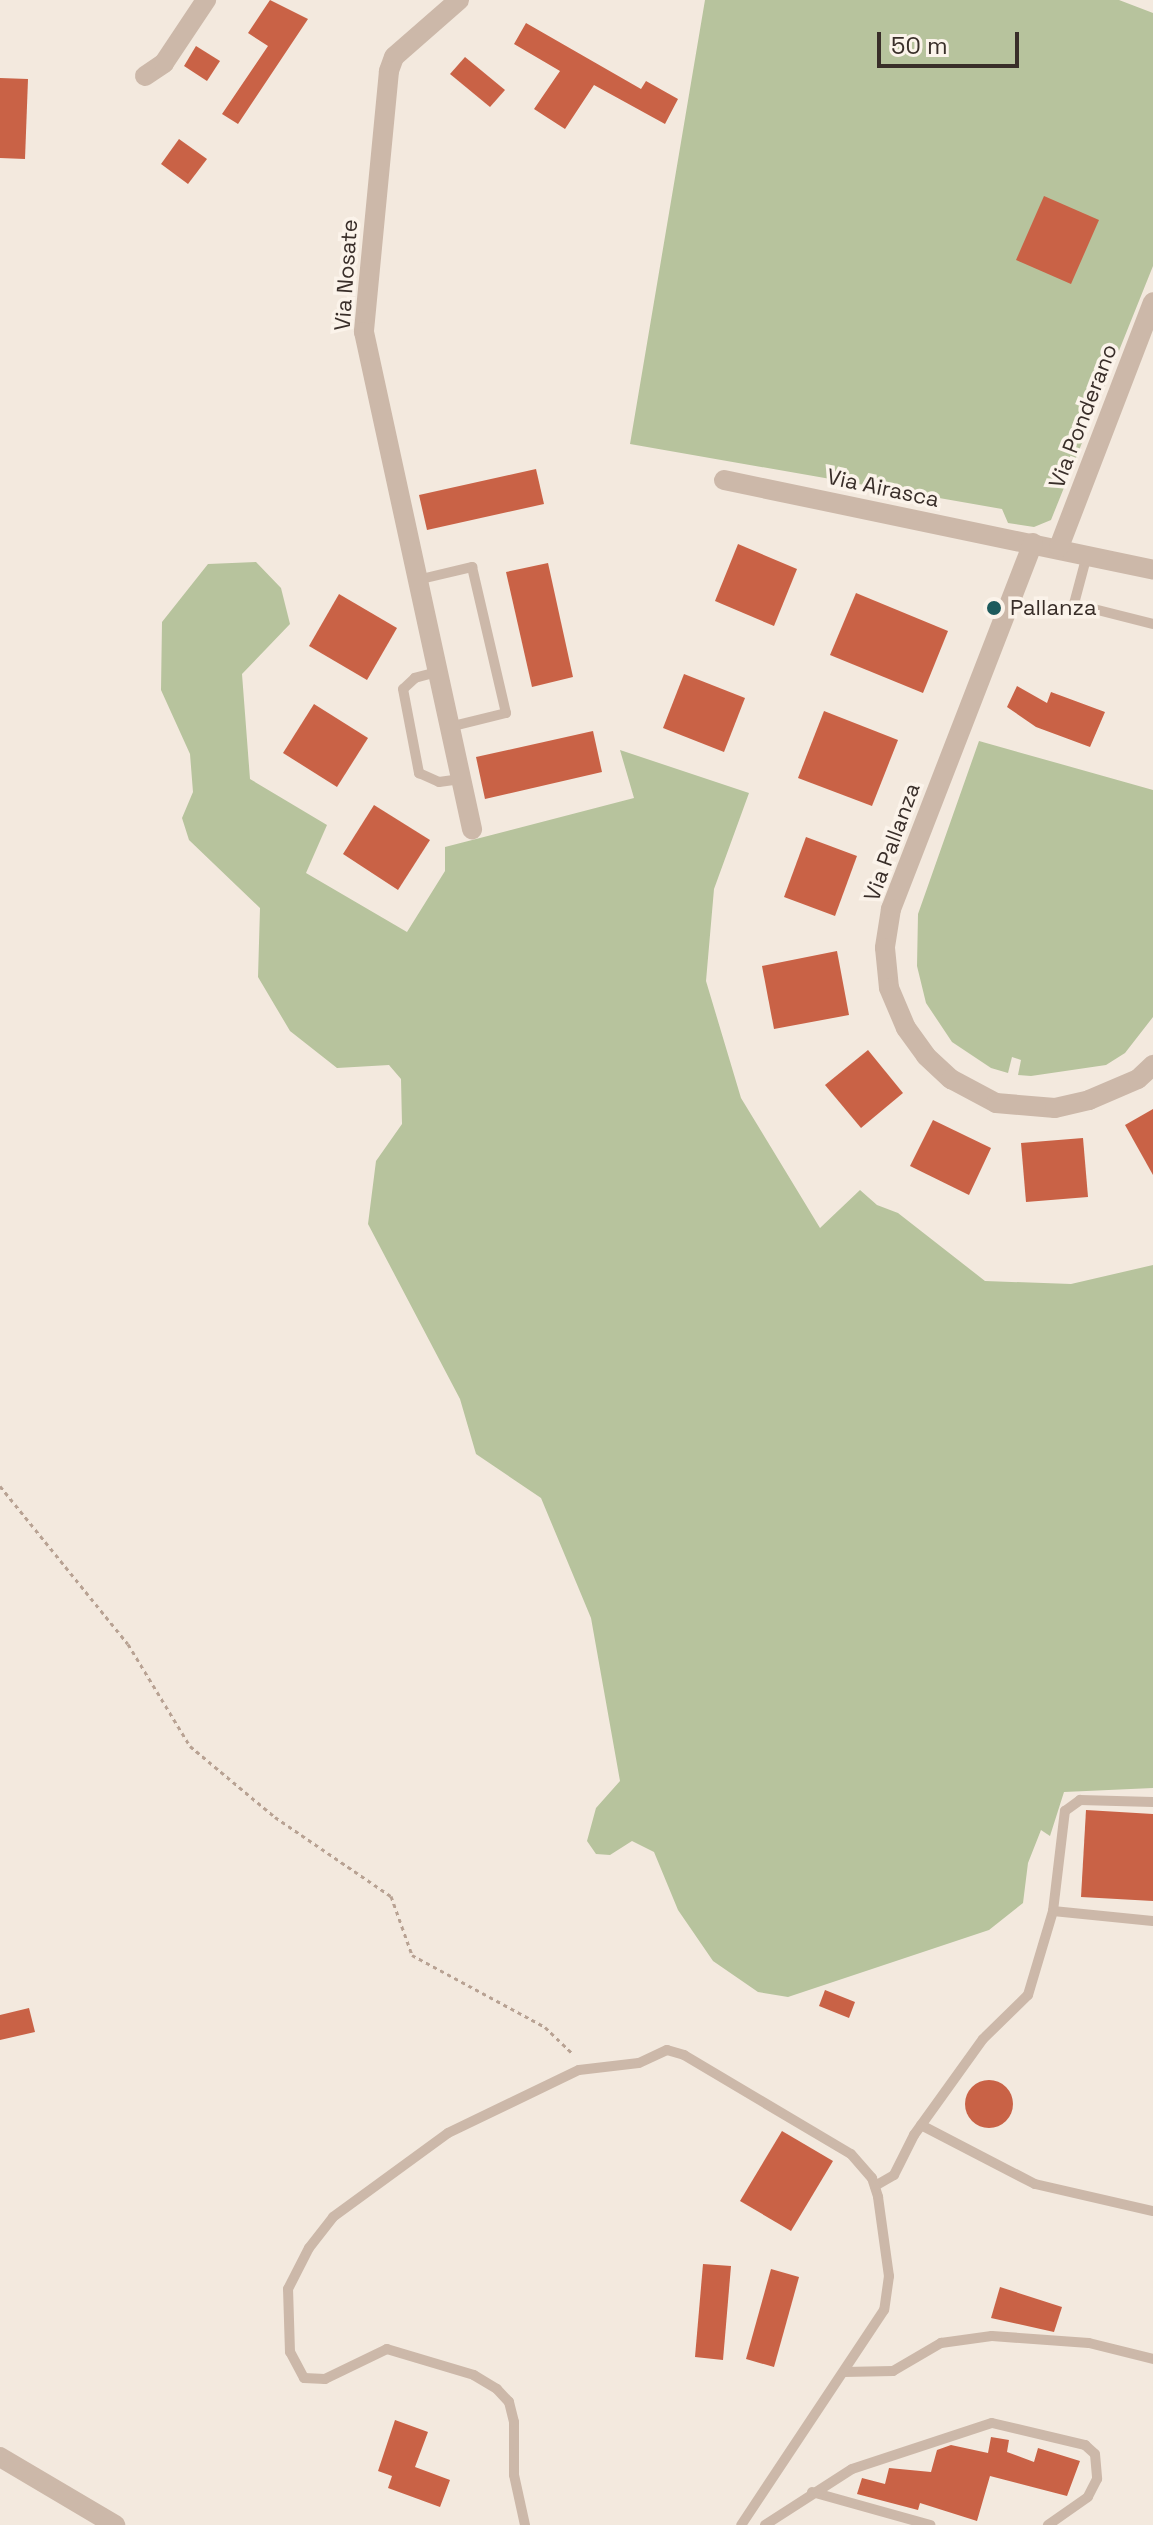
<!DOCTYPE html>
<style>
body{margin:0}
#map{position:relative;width:1153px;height:2525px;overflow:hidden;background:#f3e9de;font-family:"Space Grotesk",sans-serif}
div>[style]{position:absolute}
.green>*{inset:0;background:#b7c39d}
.building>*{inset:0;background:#c96246}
.round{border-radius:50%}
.path>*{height:3px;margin-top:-1.5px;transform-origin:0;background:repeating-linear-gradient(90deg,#b8a293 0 4px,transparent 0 8px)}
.service>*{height:10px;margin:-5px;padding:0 5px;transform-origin:5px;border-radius:5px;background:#ccb8a9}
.minor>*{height:20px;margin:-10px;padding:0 10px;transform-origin:10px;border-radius:10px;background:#ccb8a9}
.tertiary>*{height:20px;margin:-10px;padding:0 10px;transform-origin:10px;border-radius:10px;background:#ccb8a9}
.dots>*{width:22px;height:22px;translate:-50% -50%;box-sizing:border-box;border:4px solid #fbf3ea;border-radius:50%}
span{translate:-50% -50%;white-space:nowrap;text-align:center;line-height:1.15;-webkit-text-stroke:7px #fbf3ea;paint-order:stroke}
.street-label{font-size:22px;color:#392e29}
.poi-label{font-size:22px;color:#392e29}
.left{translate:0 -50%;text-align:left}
.scale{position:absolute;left:877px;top:32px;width:142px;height:36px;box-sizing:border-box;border:4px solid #392e29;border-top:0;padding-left:10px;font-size:24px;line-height:28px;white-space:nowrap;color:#392e29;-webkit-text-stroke:6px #fbf3ea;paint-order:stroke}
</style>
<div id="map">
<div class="green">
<i style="clip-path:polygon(705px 0,1119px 0,1153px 13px,1153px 266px,1051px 520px,1034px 527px,1008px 523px,1002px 509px,630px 444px)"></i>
<i style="clip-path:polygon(256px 562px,281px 588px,290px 624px,242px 674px,250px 779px,327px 825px,306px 873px,407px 932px,445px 871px,445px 847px,634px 798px,620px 750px,749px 793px,714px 889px,706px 981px,741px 1098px,820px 1228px,860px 1190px,877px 1205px,898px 1213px,985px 1281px,1071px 1284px,1153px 1265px,1153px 1788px,1064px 1792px,1050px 1836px,1041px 1830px,1028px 1863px,1023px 1903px,989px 1930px,788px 1997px,758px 1992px,713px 1961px,678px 1910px,654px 1852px,632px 1841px,610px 1855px,596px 1854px,587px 1841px,596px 1808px,620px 1781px,591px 1618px,541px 1498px,476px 1454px,460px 1399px,368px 1224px,376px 1161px,402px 1124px,401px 1079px,389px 1065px,337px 1068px,290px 1031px,258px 977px,260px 908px,189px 840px,182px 818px,193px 792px,190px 754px,161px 690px,162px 622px,208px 564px)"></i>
<i style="clip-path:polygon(979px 741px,1153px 790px,1153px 1017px,1125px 1053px,1106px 1065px,1031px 1076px,1018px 1075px,1021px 1060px,1012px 1057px,1008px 1073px,991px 1068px,952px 1042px,926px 1003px,917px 966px,918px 914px)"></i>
</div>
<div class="building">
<i style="clip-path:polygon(270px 0,308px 19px,238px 124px,222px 114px,268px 46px,248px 33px)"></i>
<i style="clip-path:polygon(526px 23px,641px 89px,646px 81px,678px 99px,665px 124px,594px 85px,565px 129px,534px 109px,560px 71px,514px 44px)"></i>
<i style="clip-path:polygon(196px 46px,220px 61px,207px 81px,184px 66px)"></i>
<i style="clip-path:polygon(465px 57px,505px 90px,490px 107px,450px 74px)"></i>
<i style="clip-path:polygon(0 78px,28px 79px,25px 159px,0 158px)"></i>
<i style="clip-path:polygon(179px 139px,207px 159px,188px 184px,161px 164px)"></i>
<i style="clip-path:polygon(1044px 196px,1099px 220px,1071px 284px,1016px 260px)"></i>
<i style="clip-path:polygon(536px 469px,544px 504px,427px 530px,419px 495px)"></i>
<i style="clip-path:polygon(738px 544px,797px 569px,774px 626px,715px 601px)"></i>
<i style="clip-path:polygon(548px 563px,573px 677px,532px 687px,506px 572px)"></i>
<i style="clip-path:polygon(856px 593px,948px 631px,923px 693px,830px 655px)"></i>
<i style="clip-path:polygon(339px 594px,397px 628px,367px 680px,309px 646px)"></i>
<i style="clip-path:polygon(684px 674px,745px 698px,724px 752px,663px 728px)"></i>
<i style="clip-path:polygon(1017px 686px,1047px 703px,1051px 692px,1105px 712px,1090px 747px,1036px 727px,1007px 707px)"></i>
<i style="clip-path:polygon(314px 704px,368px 738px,337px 787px,283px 753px)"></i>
<i style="clip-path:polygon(824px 711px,898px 740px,872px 806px,798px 778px)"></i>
<i style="clip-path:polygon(593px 731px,602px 772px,485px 799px,476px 757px)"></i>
<i style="clip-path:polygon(374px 805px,430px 840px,398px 890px,343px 854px)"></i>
<i style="clip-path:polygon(806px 837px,857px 856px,835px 916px,784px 897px)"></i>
<i style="clip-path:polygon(837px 951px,849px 1015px,774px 1029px,762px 966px)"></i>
<i style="clip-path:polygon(868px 1050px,903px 1093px,861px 1128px,825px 1085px)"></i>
<i style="clip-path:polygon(1153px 1109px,1153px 1175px,1125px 1125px)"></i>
<i style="clip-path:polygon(933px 1120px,991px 1148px,969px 1195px,910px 1166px)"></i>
<i style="clip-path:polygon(1083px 1138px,1088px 1197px,1026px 1202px,1021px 1143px)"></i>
<i style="clip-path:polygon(1086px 1810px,1153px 1814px,1153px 1901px,1081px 1897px)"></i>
<i style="clip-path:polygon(825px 1990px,855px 2002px,849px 2018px,819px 2006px)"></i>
<i style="clip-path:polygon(29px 2008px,35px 2032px,0 2040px,0 2015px)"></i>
<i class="round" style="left:965px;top:2080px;width:48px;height:48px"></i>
<i style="clip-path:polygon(782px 2131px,833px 2161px,791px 2231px,740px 2201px)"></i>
<i style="clip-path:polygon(703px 2264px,731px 2266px,723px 2360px,695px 2357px)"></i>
<i style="clip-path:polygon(771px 2269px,799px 2277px,774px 2367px,746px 2359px)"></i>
<i style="clip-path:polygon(1000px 2287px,1062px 2307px,1054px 2332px,991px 2318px)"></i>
<i style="clip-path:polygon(395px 2420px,428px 2432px,415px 2467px,450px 2480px,440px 2507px,388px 2488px,392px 2476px,378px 2471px)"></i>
<i style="clip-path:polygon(991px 2437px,1009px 2440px,1007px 2452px,1034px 2462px,1038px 2448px,1080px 2461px,1067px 2496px,990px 2476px,977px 2521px,920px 2503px,918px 2510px,857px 2494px,862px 2478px,885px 2484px,889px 2468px,931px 2472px,937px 2450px,951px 2445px,988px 2453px)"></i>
</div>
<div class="path">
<i style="left:0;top:1486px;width:203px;rotate:51deg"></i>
<i style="left:128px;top:1644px;width:119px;rotate:58.7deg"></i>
<i style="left:190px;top:1746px;width:111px;rotate:39.9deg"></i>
<i style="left:275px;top:1817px;width:140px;rotate:34.3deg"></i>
<i style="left:391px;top:1896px;width:63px;rotate:70.4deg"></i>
<i style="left:412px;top:1955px;width:151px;rotate:28.4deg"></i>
<i style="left:545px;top:2027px;width:40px;rotate:44deg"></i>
</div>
<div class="service">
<i style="left:1087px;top:555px;width:51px;rotate:104.9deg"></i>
<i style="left:1074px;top:604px;width:81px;rotate:14.2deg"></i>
<i style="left:417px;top:580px;width:57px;rotate:-13.3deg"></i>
<i style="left:472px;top:567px;width:150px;rotate:76.9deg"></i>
<i style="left:506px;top:713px;width:59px;rotate:166.2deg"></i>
<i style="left:437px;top:672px;width:23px;rotate:165deg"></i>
<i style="left:415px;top:678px;width:16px;rotate:137deg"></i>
<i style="left:403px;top:689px;width:86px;rotate:79.2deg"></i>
<i style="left:419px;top:773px;width:22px;rotate:24deg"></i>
<i style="left:439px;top:782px;width:22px;rotate:-8deg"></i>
<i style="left:1053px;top:1911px;width:100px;rotate:5.7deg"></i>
<i style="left:921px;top:2125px;width:128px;rotate:27.4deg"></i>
<i style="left:1035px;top:2184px;width:121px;rotate:12.9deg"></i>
<i style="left:875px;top:2186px;width:22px;rotate:-30deg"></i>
<i style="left:894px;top:2175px;width:45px;rotate:-63.4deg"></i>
<i style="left:914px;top:2135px;width:118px;rotate:-54.3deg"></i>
<i style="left:983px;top:2039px;width:63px;rotate:-44.4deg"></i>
<i style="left:1028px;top:1995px;width:88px;rotate:-73.4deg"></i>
<i style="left:1053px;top:1911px;width:101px;rotate:-83.2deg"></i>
<i style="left:1065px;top:1811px;width:19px;rotate:-36deg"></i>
<i style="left:1080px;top:1800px;width:73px;rotate:1.6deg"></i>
<i style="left:844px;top:2372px;width:49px;rotate:-1.2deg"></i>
<i style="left:893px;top:2371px;width:56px;rotate:-30.3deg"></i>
<i style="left:941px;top:2343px;width:51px;rotate:-7.8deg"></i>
<i style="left:992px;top:2336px;width:97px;rotate:4.1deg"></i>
<i style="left:1089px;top:2343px;width:66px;rotate:14deg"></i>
<i style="left:812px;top:2492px;width:123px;rotate:15.6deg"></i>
<i style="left:525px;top:2525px;width:51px;rotate:-102.4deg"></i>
<i style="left:514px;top:2475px;width:53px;rotate:-90deg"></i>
<i style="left:514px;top:2422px;width:21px;rotate:-104deg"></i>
<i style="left:509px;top:2402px;width:18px;rotate:-133deg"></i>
<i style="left:497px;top:2389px;width:27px;rotate:-149deg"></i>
<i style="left:474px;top:2375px;width:91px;rotate:-163.4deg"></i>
<i style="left:387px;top:2349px;width:69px;rotate:154.2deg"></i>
<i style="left:325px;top:2379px;width:21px;rotate:-177deg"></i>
<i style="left:304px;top:2378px;width:30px;rotate:-118deg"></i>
<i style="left:290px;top:2352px;width:63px;rotate:-91.8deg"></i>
<i style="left:288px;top:2289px;width:46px;rotate:-62.9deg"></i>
<i style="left:309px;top:2248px;width:39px;rotate:-52deg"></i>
<i style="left:333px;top:2217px;width:142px;rotate:-36.1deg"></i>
<i style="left:448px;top:2133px;width:145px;rotate:-25.7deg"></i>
<i style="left:579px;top:2070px;width:60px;rotate:-6.7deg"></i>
<i style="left:639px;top:2063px;width:31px;rotate:-25deg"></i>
<i style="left:667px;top:2050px;width:18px;rotate:16deg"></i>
<i style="left:684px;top:2055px;width:194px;rotate:30.7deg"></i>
<i style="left:851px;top:2154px;width:32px;rotate:49deg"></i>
<i style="left:872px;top:2178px;width:20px;rotate:72deg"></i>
<i style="left:878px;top:2197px;width:80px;rotate:82.1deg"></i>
<i style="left:889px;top:2276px;width:34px;rotate:98deg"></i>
<i style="left:884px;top:2310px;width:258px;rotate:123.6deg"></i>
<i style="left:765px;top:2525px;width:103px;rotate:-32.8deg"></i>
<i style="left:852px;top:2469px;width:147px;rotate:-18.2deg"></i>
<i style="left:992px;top:2423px;width:96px;rotate:13.3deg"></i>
<i style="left:1085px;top:2445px;width:13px;rotate:42deg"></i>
<i style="left:1095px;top:2454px;width:25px;rotate:85deg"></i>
<i style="left:1097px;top:2479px;width:20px;rotate:117deg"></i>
<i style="left:1088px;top:2497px;width:49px;rotate:145deg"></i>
</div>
<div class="minor">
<i style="left:459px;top:0;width:86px;rotate:138.8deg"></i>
<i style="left:394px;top:57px;width:15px;rotate:110deg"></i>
<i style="left:389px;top:71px;width:262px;rotate:95.5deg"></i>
<i style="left:364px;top:332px;width:509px;rotate:77.74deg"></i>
<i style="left:145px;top:76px;width:23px;rotate:-34deg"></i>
<i style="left:164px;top:63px;width:76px;rotate:-56.3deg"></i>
<i style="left:724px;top:480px;width:438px;rotate:11.8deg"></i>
<i style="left:1033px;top:543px;width:393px;rotate:111.2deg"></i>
<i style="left:891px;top:909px;width:39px;rotate:99deg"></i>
<i style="left:885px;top:948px;width:40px;rotate:84.3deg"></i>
<i style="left:889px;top:988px;width:43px;rotate:67deg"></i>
<i style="left:906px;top:1028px;width:34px;rotate:54deg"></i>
<i style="left:926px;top:1056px;width:34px;rotate:43deg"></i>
<i style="left:951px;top:1079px;width:51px;rotate:28.1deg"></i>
<i style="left:996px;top:1103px;width:59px;rotate:4.8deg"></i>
<i style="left:1055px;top:1108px;width:35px;rotate:-13deg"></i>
<i style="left:1089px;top:1100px;width:53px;rotate:-23.2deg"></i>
<i style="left:1138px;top:1079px;width:21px;rotate:-43deg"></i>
<i style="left:1059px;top:547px;width:262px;rotate:-69deg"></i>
</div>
<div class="tertiary">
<i style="left:0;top:2457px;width:134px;rotate:30.6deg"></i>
</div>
<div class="dots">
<i style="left:994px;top:608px;background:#1d5a5c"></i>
</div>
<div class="street-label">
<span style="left:346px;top:275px;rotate:-86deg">Via Nosate</span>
<span style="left:1083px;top:416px;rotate:-69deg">Via Ponderano</span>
<span style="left:883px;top:488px;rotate:12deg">Via Airasca</span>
<span style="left:892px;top:842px;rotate:-70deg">Via Pallanza</span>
</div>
<div class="poi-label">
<span class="left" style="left:1010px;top:608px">Pallanza</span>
</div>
<div class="scale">50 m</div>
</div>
